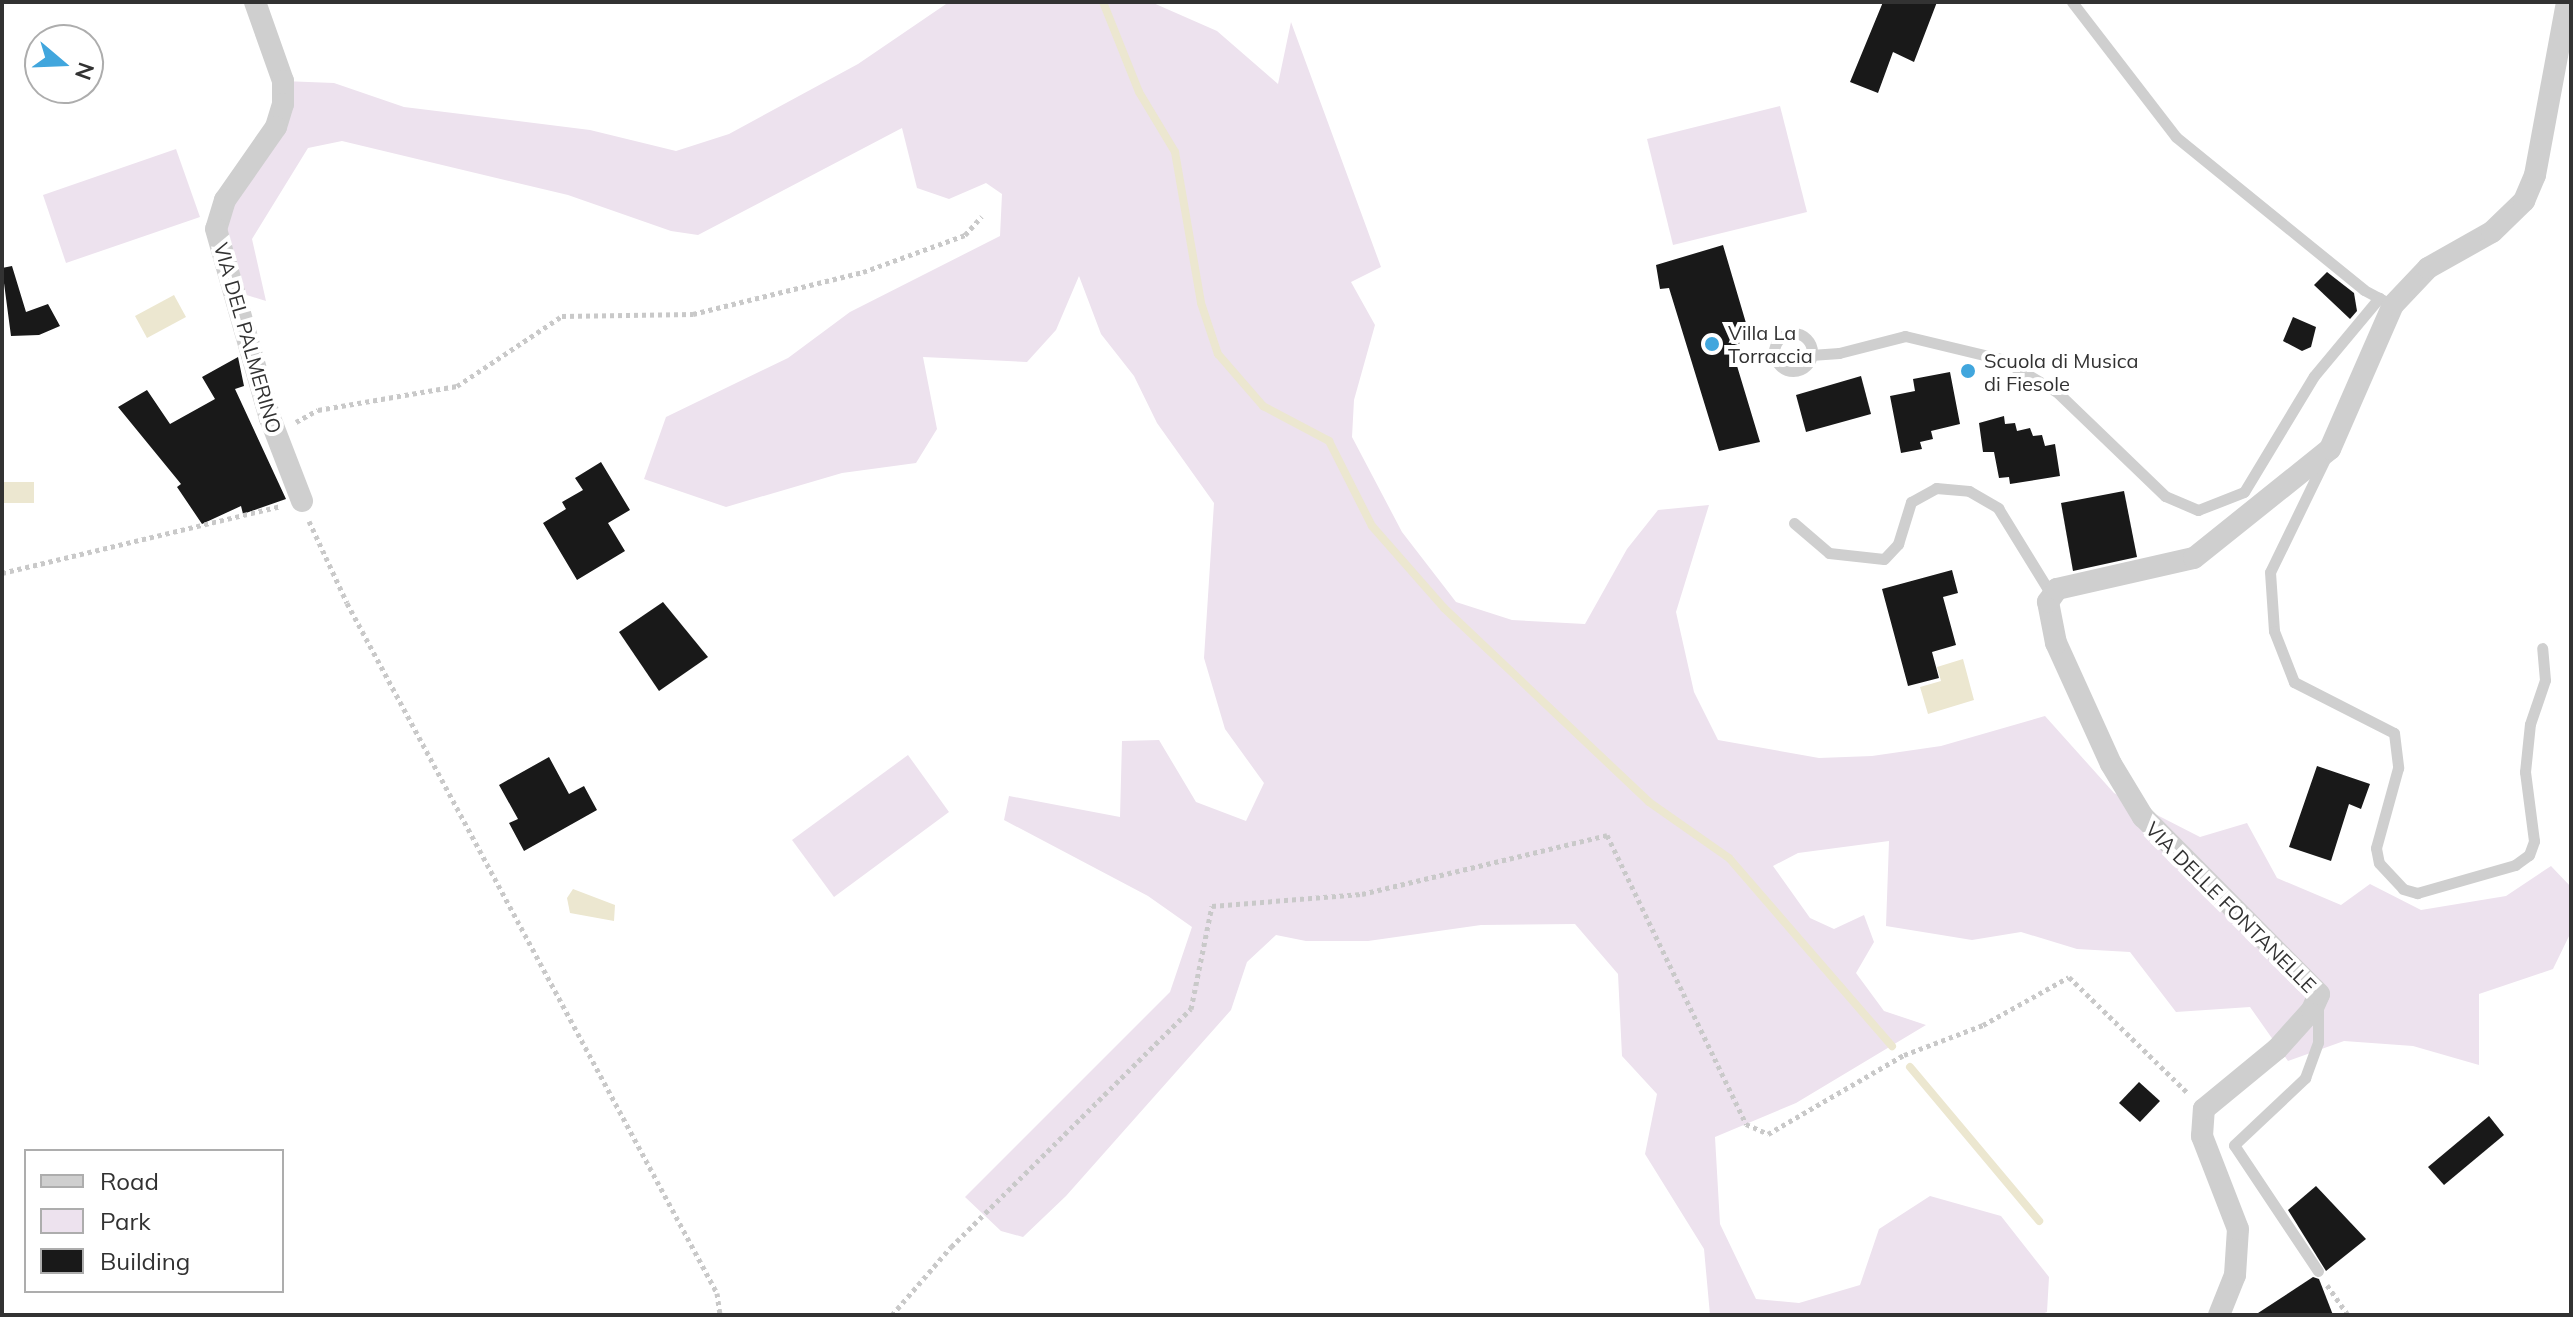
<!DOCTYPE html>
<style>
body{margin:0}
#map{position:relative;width:2573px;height:1317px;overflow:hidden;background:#fff;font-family:Mulish,sans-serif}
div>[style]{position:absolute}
.green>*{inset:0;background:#ede2ee}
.water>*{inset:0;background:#ece7d0}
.stream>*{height:8px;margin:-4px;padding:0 4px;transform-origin:4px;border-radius:4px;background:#ece7d0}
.building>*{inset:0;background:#191919}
.path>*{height:5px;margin-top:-2.5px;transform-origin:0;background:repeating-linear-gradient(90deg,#c9c9c9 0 4px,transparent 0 8px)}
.lane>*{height:11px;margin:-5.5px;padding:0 5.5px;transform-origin:5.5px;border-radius:5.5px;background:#cfcfcf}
.lane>.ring{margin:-5.5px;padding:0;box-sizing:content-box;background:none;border:11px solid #cfcfcf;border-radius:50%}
.street>*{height:22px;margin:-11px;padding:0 11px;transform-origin:11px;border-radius:11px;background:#cfcfcf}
.dots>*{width:22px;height:22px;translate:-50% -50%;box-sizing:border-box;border:4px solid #fff;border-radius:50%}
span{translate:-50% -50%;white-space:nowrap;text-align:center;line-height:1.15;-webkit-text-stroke:8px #fff;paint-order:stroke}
.poi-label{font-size:20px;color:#323232}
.left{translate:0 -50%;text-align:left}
.street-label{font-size:20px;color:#323232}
.frame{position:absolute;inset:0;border:4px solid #323232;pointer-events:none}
.legend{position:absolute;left:24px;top:1149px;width:260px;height:144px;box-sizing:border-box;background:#fff;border:2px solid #adadad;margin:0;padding:10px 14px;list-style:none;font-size:24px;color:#323232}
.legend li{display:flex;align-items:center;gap:16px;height:40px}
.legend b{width:40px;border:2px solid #adadad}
.north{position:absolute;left:24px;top:24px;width:80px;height:80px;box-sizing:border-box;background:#fff;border:2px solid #adadad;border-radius:50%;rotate:109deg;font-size:22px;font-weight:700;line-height:32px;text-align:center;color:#323232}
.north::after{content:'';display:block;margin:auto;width:28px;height:36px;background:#41a6dd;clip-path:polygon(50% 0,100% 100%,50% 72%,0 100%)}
</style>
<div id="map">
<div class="green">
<i style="clip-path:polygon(949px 2px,1151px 2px,1217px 31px,1278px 84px,1291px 22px,1381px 267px,1351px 282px,1375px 325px,1354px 400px,1352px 437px,1402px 532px,1456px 602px,1512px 620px,1585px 624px,1627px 549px,1658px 510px,1709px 505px,1676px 612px,1694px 692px,1718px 740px,1819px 758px,1872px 756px,1941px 746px,2045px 716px,2114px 793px,2200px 837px,2247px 823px,2277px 878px,2341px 905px,2370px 884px,2421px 910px,2506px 896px,2551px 866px,2571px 887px,2571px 932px,2553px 969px,2479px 994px,2479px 1065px,2413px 1046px,2344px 1041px,2288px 1061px,2250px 1007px,2176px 1012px,2130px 952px,2077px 949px,2021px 932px,1972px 940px,1886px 926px,1889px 841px,1798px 853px,1773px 866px,1810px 918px,1834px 929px,1864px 915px,1874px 942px,1856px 973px,1884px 1011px,1926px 1025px,1796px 1103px,1715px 1137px,1720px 1224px,1756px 1299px,1799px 1303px,1860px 1285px,1879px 1229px,1930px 1196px,2001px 1216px,2049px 1277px,2047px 1312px,2039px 1315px,1710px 1315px,1704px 1249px,1645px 1154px,1657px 1094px,1622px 1056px,1618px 974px,1575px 924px,1481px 925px,1368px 941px,1306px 941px,1276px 935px,1247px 962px,1231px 1010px,1066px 1196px,1023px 1237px,1001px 1231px,965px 1197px,1170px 992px,1192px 927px,1148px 896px,1004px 820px,1009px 796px,1120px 817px,1122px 741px,1159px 740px,1196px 802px,1246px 821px,1264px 783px,1225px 729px,1204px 658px,1214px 503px,1157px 423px,1134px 376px,1101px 334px,1079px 276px,1056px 330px,1027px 362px,923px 357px,937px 429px,916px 463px,842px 473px,726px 507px,644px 479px,666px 417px,788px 358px,850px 312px,1000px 236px,1002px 194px,986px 183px,949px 199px,917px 188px,902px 128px,698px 235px,671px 231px,568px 195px,342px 141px,308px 148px,252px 239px,266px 301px,234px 291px,218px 213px,276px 127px,283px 81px,334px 83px,404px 107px,590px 130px,676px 151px,729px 134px,858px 64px)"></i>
<i style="clip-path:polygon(1780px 106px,1807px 212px,1673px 245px,1647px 139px)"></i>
<i style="clip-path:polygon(176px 149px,200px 217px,66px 263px,43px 195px)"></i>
<i style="clip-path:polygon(908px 755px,949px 812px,834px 897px,792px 840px)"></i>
</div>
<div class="water">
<i style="clip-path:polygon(174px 295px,186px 317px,147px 338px,135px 316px)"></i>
<i style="clip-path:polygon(2px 482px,34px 482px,34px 503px,2px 503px)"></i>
<i style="clip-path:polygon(1963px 659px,1974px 700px,1928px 714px,1920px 687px,1941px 681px,1937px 667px)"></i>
<i style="clip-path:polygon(573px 889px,615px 905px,614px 921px,570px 913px,567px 898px)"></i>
</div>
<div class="stream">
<i style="left:1103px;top:2px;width:97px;rotate:68.2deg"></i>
<i style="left:1139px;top:92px;width:70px;rotate:59deg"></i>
<i style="left:1175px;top:152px;width:153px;rotate:80.2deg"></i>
<i style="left:1201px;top:303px;width:54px;rotate:71.6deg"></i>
<i style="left:1218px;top:354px;width:69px;rotate:49.1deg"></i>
<i style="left:1263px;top:406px;width:75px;rotate:27.9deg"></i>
<i style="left:1329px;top:441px;width:95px;rotate:63.2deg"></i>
<i style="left:1372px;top:526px;width:109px;rotate:48.7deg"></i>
<i style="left:1444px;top:608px;width:282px;rotate:43.4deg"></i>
<i style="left:1649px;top:802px;width:98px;rotate:35deg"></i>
<i style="left:1729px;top:858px;width:249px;rotate:49.1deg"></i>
<i style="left:1910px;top:1067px;width:201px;rotate:50deg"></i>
</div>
<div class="building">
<i style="clip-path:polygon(1883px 2px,1937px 2px,1914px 62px,1893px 52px,1878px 93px,1850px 82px)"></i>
<i style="clip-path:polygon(1723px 245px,1751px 340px,1731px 346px,1760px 442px,1719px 451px,1669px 288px,1660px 289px,1656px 265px)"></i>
<i style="clip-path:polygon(12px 266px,26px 312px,48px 304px,60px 326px,39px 335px,11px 336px,2px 268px)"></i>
<i style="clip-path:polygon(2327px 272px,2354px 293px,2357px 311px,2350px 319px,2314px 285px)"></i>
<i style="clip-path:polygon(2293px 317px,2316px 327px,2311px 347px,2302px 351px,2283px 341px)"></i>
<i style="clip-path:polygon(238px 357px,244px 386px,235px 389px,286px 499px,243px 514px,241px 506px,202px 524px,177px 487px,181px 484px,118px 407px,147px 390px,170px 424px,215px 399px,202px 377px)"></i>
<i style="clip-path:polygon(1950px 372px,1960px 424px,1931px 431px,1933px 439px,1920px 442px,1922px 449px,1901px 453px,1890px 396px,1915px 391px,1913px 379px)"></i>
<i style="clip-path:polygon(1861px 376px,1871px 414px,1806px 432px,1796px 395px)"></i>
<i style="clip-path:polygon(2004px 416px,2005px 424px,2015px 423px,2017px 431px,2030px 428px,2033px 436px,2042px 435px,2045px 446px,2055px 444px,2060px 476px,2010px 484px,2009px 477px,1999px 478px,1994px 452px,1983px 452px,1979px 423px)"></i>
<i style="clip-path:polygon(601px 462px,630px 510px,608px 523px,625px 551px,577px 580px,543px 523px,566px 509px,562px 502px,583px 490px,575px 478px)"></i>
<i style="clip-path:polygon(2124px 491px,2137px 557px,2073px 571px,2061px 503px)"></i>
<i style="clip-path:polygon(1952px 570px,1958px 593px,1943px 597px,1956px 645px,1932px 652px,1939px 678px,1908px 686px,1882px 589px)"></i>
<i style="clip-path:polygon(663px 602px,708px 657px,659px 691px,619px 632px)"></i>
<i style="clip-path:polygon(549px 757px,569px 794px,584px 786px,597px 810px,524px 851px,509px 823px,518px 819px,499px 785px)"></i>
<i style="clip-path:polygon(2317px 766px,2370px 784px,2361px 809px,2349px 804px,2331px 861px,2289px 847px)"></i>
<i style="clip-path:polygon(2139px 1082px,2160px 1101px,2140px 1122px,2119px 1103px)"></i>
<i style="clip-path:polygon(2489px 1116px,2504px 1135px,2444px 1185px,2428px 1167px)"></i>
<i style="clip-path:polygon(2316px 1186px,2366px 1239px,2326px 1271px,2288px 1210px)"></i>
<i style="clip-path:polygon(2313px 1277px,2319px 1279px,2333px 1315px,2255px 1315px)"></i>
</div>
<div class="path">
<i style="left:296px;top:422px;width:25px;rotate:-29deg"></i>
<i style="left:318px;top:410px;width:141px;rotate:-9.8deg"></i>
<i style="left:457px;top:386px;width:126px;rotate:-33.7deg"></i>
<i style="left:562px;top:316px;width:131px;rotate:-0.9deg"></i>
<i style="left:693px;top:314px;width:175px;rotate:-13.9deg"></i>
<i style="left:863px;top:272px;width:109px;rotate:-19.9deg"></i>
<i style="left:965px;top:235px;width:25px;rotate:-48deg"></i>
<i style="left:309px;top:521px;width:90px;rotate:65.1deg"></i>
<i style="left:347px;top:603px;width:783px;rotate:61.8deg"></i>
<i style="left:717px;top:1293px;width:22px;rotate:82deg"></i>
<i style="left:2px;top:573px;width:287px;rotate:-13.5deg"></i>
<i style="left:2327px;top:1285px;width:37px;rotate:55deg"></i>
<i style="left:892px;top:1315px;width:90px;rotate:-49.1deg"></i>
<i style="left:951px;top:1247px;width:338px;rotate:-44.8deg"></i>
<i style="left:1191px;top:1009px;width:105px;rotate:-78.5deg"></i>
<i style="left:1212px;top:906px;width:150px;rotate:-4.6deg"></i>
<i style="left:1362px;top:894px;width:252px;rotate:-13.5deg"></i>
<i style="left:1607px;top:835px;width:321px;rotate:64.3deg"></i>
<i style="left:1746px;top:1124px;width:24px;rotate:24deg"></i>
<i style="left:1768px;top:1134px;width:157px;rotate:-30.2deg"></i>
<i style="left:1904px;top:1055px;width:85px;rotate:-20.8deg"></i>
<i style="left:1983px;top:1025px;width:98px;rotate:-29.2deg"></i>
<i style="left:2069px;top:977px;width:166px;rotate:44.3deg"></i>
</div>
<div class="lane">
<i style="left:2072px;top:2px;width:170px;rotate:52.4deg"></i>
<i style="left:2176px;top:137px;width:242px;rotate:39.1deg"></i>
<i style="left:2364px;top:290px;width:24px;rotate:28deg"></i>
<i class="ring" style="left:1774px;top:333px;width:27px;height:27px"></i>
<i style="left:1811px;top:355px;width:28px;rotate:-4deg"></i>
<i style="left:1839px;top:353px;width:68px;rotate:-14.4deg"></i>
<i style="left:1905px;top:336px;width:99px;rotate:13.5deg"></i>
<i style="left:2001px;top:359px;width:65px;rotate:30.5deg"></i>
<i style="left:2057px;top:392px;width:150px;rotate:43.9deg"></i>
<i style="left:2165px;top:496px;width:36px;rotate:23deg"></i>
<i style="left:2198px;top:510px;width:49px;rotate:-21.4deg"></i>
<i style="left:2244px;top:492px;width:135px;rotate:-58.9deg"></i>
<i style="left:2314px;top:376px;width:102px;rotate:-50.2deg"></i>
<i style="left:2324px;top:461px;width:123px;rotate:115.9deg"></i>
<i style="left:2270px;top:572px;width:59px;rotate:86.1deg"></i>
<i style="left:2274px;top:631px;width:55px;rotate:68.6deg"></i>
<i style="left:2294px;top:682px;width:112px;rotate:27deg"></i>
<i style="left:2394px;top:733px;width:35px;rotate:83deg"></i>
<i style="left:2398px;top:768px;width:83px;rotate:105.4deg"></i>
<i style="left:2376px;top:848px;width:15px;rotate:79deg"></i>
<i style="left:2379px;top:863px;width:35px;rotate:47deg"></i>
<i style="left:2403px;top:889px;width:15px;rotate:16deg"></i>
<i style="left:2417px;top:893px;width:102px;rotate:-15.9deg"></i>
<i style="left:2515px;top:865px;width:17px;rotate:-36deg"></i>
<i style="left:2529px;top:855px;width:15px;rotate:-70deg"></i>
<i style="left:2534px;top:841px;width:70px;rotate:-97.4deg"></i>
<i style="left:2525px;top:772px;width:48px;rotate:-84.1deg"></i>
<i style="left:2530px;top:724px;width:46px;rotate:-71.2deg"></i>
<i style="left:2545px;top:680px;width:32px;rotate:-95deg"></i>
<i style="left:1794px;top:523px;width:46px;rotate:40.6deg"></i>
<i style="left:1829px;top:553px;width:55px;rotate:6.2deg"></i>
<i style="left:1884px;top:559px;width:21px;rotate:-47deg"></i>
<i style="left:1898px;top:544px;width:44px;rotate:-72.8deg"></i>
<i style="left:1911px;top:502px;width:29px;rotate:-29deg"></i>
<i style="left:1936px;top:488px;width:33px;rotate:5deg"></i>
<i style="left:1969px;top:491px;width:34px;rotate:30deg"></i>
<i style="left:1998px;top:508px;width:101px;rotate:58.4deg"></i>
<i style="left:2318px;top:1271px;width:151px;rotate:-123.7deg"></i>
<i style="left:2234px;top:1145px;width:98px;rotate:-43.3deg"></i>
<i style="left:2305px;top:1078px;width:38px;rotate:-70deg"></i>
<i style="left:2318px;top:1042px;width:36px;rotate:-90deg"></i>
</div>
<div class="street">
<i style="left:255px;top:2px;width:84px;rotate:70.5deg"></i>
<i style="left:283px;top:81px;width:23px;rotate:90deg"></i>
<i style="left:283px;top:104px;width:24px;rotate:107deg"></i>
<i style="left:276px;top:127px;width:89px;rotate:124.9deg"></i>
<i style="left:225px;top:200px;width:30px;rotate:107deg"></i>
<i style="left:216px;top:229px;width:197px;rotate:74.1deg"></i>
<i style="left:270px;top:418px;width:89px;rotate:68.9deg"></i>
<i style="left:2219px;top:1315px;width:43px;rotate:-68.2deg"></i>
<i style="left:2235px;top:1275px;width:46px;rotate:-86.3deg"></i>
<i style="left:2238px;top:1229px;width:100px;rotate:-111.2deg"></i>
<i style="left:2202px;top:1136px;width:27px;rotate:-86deg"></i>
<i style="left:2204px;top:1109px;width:94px;rotate:-39.4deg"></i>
<i style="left:2277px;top:1049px;width:52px;rotate:-48.1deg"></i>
<i style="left:2312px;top:1010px;width:17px;rotate:-66deg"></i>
<i style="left:2319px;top:994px;width:250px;rotate:-134.8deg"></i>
<i style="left:2143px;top:817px;width:62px;rotate:-121.1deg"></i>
<i style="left:2111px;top:764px;width:133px;rotate:-114.4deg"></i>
<i style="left:2056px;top:643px;width:42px;rotate:-101deg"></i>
<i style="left:2048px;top:602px;width:16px;rotate:-55deg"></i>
<i style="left:2057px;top:589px;width:140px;rotate:-12.8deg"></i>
<i style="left:2194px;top:558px;width:174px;rotate:-38.7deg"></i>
<i style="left:2330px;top:449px;width:157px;rotate:-66.4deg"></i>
<i style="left:2393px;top:305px;width:51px;rotate:-46.6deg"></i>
<i style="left:2428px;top:268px;width:73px;rotate:-29.4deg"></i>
<i style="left:2492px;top:232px;width:45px;rotate:-44.1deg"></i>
<i style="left:2524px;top:201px;width:28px;rotate:-67deg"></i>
<i style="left:2535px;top:175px;width:176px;rotate:-79.5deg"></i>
</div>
<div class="dots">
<i style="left:1712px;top:344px;background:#41a6dd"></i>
<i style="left:1968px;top:371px;background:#41a6dd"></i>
</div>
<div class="poi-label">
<span class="left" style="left:1728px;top:344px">Villa La<br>Torraccia</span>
<span class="left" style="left:1984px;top:372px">Scuola di Musica<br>di Fiesole</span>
</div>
<div class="street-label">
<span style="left:248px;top:338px;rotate:74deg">VIA DEL PALMERINO</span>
<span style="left:2231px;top:907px;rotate:45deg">VIA DELLE FONTANELLE</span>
</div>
<div class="frame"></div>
<ul class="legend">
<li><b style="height:10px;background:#cfcfcf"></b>Road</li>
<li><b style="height:22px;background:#ede2ee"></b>Park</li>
<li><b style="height:22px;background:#191919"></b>Building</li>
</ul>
<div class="north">N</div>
</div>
